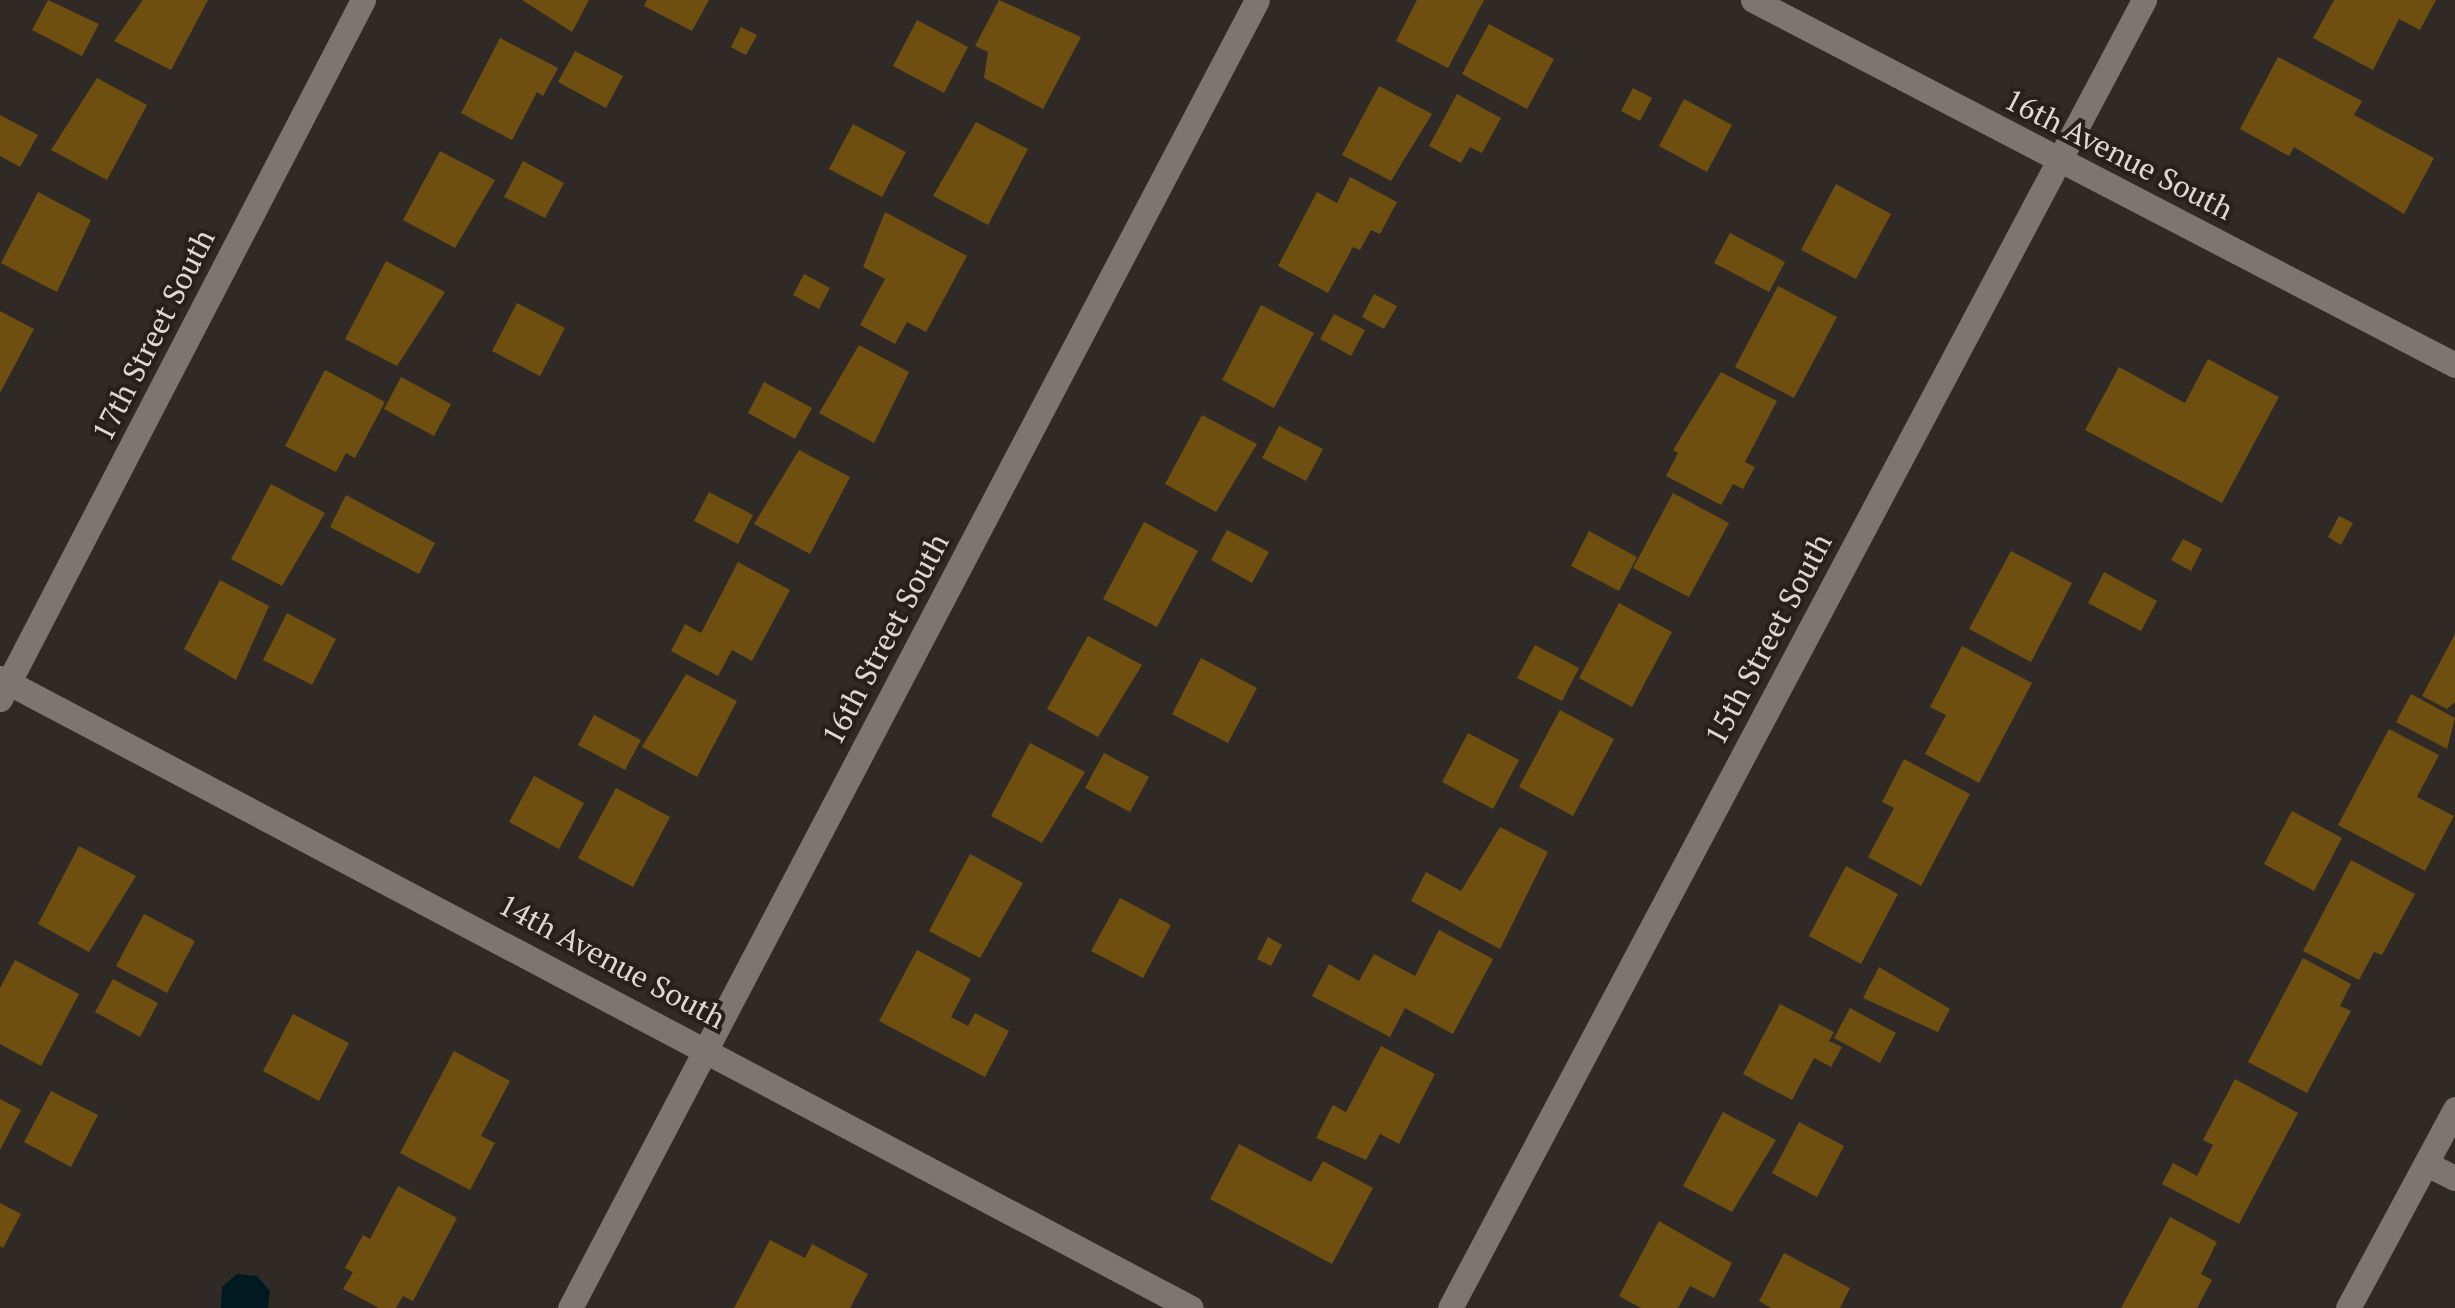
<!DOCTYPE html>
<style>
body{margin:0}
#map{position:relative;width:2455px;height:1308px;overflow:hidden;background:#302a26;font-family:"PT Serif",serif}
div>[style]{position:absolute}
.water>*{inset:0;background:#011921}
.building>*{inset:0;background:#6f4f0f}
.street>*{height:25px;margin:-12.5px;padding:0 12.5px;transform-origin:12.5px;border-radius:12.5px;background:#7d7571}
span{translate:-50% -50%;white-space:nowrap;text-align:center;line-height:1.15;-webkit-text-stroke:8px #26201c;paint-order:stroke}
.street-label{font-size:30px;color:#ddd8d6}
</style>
<div id="map">
<div class="water">
<i style="clip-path:polygon(237px 1274px,257px 1276px,270px 1291px,268px 1308px,221px 1308px,222px 1287px)"></i>
</div>
<div class="building">
<i style="clip-path:polygon(48px 0,99px 24px,82px 56px,32px 30px)"></i>
<i style="clip-path:polygon(143px 0,208px 0,171px 70px,114px 41px)"></i>
<i style="clip-path:polygon(522px 0,589px 0,572px 32px)"></i>
<i style="clip-path:polygon(647px 0,709px 0,692px 31px,644px 6px)"></i>
<i style="clip-path:polygon(999px 0,1081px 37px,1043px 109px,984px 78px,988px 52px,975px 46px)"></i>
<i style="clip-path:polygon(1417px 0,1484px 0,1448px 68px,1396px 41px)"></i>
<i style="clip-path:polygon(2334px 0,2436px 0,2420px 30px,2399px 19px,2373px 70px,2313px 38px)"></i>
<i style="clip-path:polygon(917px 20px,968px 47px,944px 93px,893px 66px)"></i>
<i style="clip-path:polygon(1489px 24px,1554px 59px,1527px 109px,1462px 74px)"></i>
<i style="clip-path:polygon(741px 27px,757px 35px,746px 55px,731px 47px)"></i>
<i style="clip-path:polygon(500px 38px,558px 68px,543px 96px,537px 92px,512px 140px,461px 113px)"></i>
<i style="clip-path:polygon(575px 51px,623px 76px,606px 108px,558px 82px)"></i>
<i style="clip-path:polygon(2278px 57px,2362px 101px,2354px 115px,2434px 158px,2404px 214px,2294px 147px,2289px 156px,2240px 129px)"></i>
<i style="clip-path:polygon(97px 78px,147px 105px,107px 180px,51px 150px)"></i>
<i style="clip-path:polygon(1379px 86px,1432px 114px,1391px 181px,1342px 155px)"></i>
<i style="clip-path:polygon(1633px 88px,1652px 98px,1640px 121px,1621px 111px)"></i>
<i style="clip-path:polygon(1457px 94px,1501px 118px,1482px 153px,1470px 147px,1461px 163px,1429px 146px)"></i>
<i style="clip-path:polygon(1684px 99px,1732px 125px,1707px 172px,1659px 146px)"></i>
<i style="clip-path:polygon(0 115px,38px 135px,20px 167px,0 156px)"></i>
<i style="clip-path:polygon(976px 122px,1028px 149px,988px 225px,933px 196px)"></i>
<i style="clip-path:polygon(853px 124px,906px 152px,882px 197px,829px 169px)"></i>
<i style="clip-path:polygon(440px 151px,495px 180px,455px 248px,403px 220px)"></i>
<i style="clip-path:polygon(523px 161px,564px 183px,545px 218px,504px 197px)"></i>
<i style="clip-path:polygon(1350px 177px,1397px 202px,1380px 234px,1371px 230px,1360px 250px,1353px 247px,1328px 293px,1278px 266px,1317px 192px,1337px 203px)"></i>
<i style="clip-path:polygon(1836px 184px,1891px 214px,1856px 279px,1801px 250px)"></i>
<i style="clip-path:polygon(38px 192px,91px 220px,57px 292px,1px 263px)"></i>
<i style="clip-path:polygon(885px 212px,967px 256px,926px 332px,907px 322px,895px 344px,860px 325px,885px 279px,863px 267px)"></i>
<i style="clip-path:polygon(1730px 233px,1785px 262px,1769px 292px,1714px 263px)"></i>
<i style="clip-path:polygon(386px 261px,445px 292px,397px 366px,345px 339px)"></i>
<i style="clip-path:polygon(804px 274px,830px 288px,819px 309px,793px 295px)"></i>
<i style="clip-path:polygon(1778px 286px,1837px 317px,1794px 398px,1735px 367px)"></i>
<i style="clip-path:polygon(1374px 294px,1397px 306px,1384px 329px,1362px 317px)"></i>
<i style="clip-path:polygon(517px 303px,565px 328px,540px 376px,492px 351px)"></i>
<i style="clip-path:polygon(1261px 305px,1314px 333px,1274px 408px,1222px 380px)"></i>
<i style="clip-path:polygon(0 311px,34px 329px,0 393px)"></i>
<i style="clip-path:polygon(1334px 314px,1365px 330px,1351px 356px,1320px 339px)"></i>
<i style="clip-path:polygon(859px 345px,909px 372px,874px 443px,819px 413px)"></i>
<i style="clip-path:polygon(2208px 359px,2279px 397px,2222px 503px,2085px 430px,2119px 367px,2185px 403px)"></i>
<i style="clip-path:polygon(325px 370px,385px 402px,355px 458px,346px 453px,336px 472px,285px 446px)"></i>
<i style="clip-path:polygon(1721px 372px,1777px 401px,1745px 462px,1755px 467px,1743px 489px,1733px 484px,1721px 505px,1666px 476px,1678px 453px,1673px 450px)"></i>
<i style="clip-path:polygon(401px 377px,451px 404px,434px 436px,384px 409px)"></i>
<i style="clip-path:polygon(764px 382px,812px 408px,795px 439px,748px 413px)"></i>
<i style="clip-path:polygon(1202px 415px,1257px 444px,1216px 512px,1165px 484px)"></i>
<i style="clip-path:polygon(1279px 426px,1323px 449px,1306px 481px,1262px 458px)"></i>
<i style="clip-path:polygon(799px 450px,850px 477px,810px 554px,754px 524px)"></i>
<i style="clip-path:polygon(271px 484px,325px 513px,282px 586px,231px 559px)"></i>
<i style="clip-path:polygon(709px 492px,753px 515px,738px 544px,694px 521px)"></i>
<i style="clip-path:polygon(1673px 493px,1729px 523px,1689px 597px,1633px 568px)"></i>
<i style="clip-path:polygon(346px 495px,435px 543px,419px 574px,330px 527px)"></i>
<i style="clip-path:polygon(2339px 516px,2353px 523px,2341px 545px,2328px 537px)"></i>
<i style="clip-path:polygon(1144px 522px,1198px 551px,1157px 627px,1103px 599px)"></i>
<i style="clip-path:polygon(1227px 530px,1269px 552px,1252px 583px,1211px 560px)"></i>
<i style="clip-path:polygon(1589px 531px,1637px 557px,1619px 591px,1571px 566px)"></i>
<i style="clip-path:polygon(2183px 539px,2202px 549px,2191px 571px,2171px 560px)"></i>
<i style="clip-path:polygon(2011px 551px,2072px 583px,2031px 662px,1969px 629px)"></i>
<i style="clip-path:polygon(738px 562px,790px 590px,752px 661px,732px 650px,718px 676px,671px 651px,685px 624px,701px 633px)"></i>
<i style="clip-path:polygon(2104px 572px,2157px 601px,2141px 631px,2088px 603px)"></i>
<i style="clip-path:polygon(220px 580px,269px 606px,236px 680px,184px 649px)"></i>
<i style="clip-path:polygon(1619px 603px,1672px 632px,1632px 707px,1579px 678px)"></i>
<i style="clip-path:polygon(287px 613px,336px 639px,312px 685px,263px 660px)"></i>
<i style="clip-path:polygon(2455px 634px,2455px 702px,2447px 709px,2422px 696px)"></i>
<i style="clip-path:polygon(1088px 636px,1142px 665px,1098px 737px,1047px 709px)"></i>
<i style="clip-path:polygon(1535px 645px,1579px 668px,1562px 701px,1517px 678px)"></i>
<i style="clip-path:polygon(1962px 646px,2032px 683px,1979px 783px,1925px 754px,1946px 715px,1930px 707px)"></i>
<i style="clip-path:polygon(1201px 658px,1257px 688px,1228px 743px,1172px 714px)"></i>
<i style="clip-path:polygon(686px 674px,737px 701px,697px 777px,642px 747px)"></i>
<i style="clip-path:polygon(2411px 694px,2455px 718px,2447px 749px,2396px 722px)"></i>
<i style="clip-path:polygon(1560px 710px,1614px 739px,1573px 816px,1519px 787px)"></i>
<i style="clip-path:polygon(594px 715px,641px 740px,625px 770px,578px 745px)"></i>
<i style="clip-path:polygon(2389px 729px,2439px 755px,2417px 797px,2454px 816px,2425px 871px,2338px 825px)"></i>
<i style="clip-path:polygon(1468px 733px,1519px 760px,1493px 809px,1442px 782px)"></i>
<i style="clip-path:polygon(1030px 743px,1085px 772px,1042px 843px,991px 816px)"></i>
<i style="clip-path:polygon(1104px 753px,1149px 777px,1130px 812px,1085px 788px)"></i>
<i style="clip-path:polygon(1904px 759px,1970px 794px,1921px 886px,1868px 857px,1894px 808px,1882px 802px)"></i>
<i style="clip-path:polygon(534px 776px,584px 803px,559px 849px,509px 822px)"></i>
<i style="clip-path:polygon(616px 788px,670px 817px,633px 887px,578px 858px)"></i>
<i style="clip-path:polygon(2292px 811px,2342px 838px,2314px 891px,2264px 864px)"></i>
<i style="clip-path:polygon(1500px 827px,1548px 852px,1500px 949px,1411px 901px,1426px 872px,1461px 891px)"></i>
<i style="clip-path:polygon(79px 846px,136px 876px,89px 952px,38px 924px)"></i>
<i style="clip-path:polygon(970px 854px,1023px 883px,980px 958px,929px 931px)"></i>
<i style="clip-path:polygon(2351px 860px,2415px 894px,2382px 955px,2374px 952px,2359px 980px,2303px 951px)"></i>
<i style="clip-path:polygon(1846px 866px,1898px 894px,1861px 964px,1809px 936px)"></i>
<i style="clip-path:polygon(1120px 898px,1171px 925px,1143px 978px,1091px 951px)"></i>
<i style="clip-path:polygon(144px 914px,195px 941px,167px 993px,116px 966px)"></i>
<i style="clip-path:polygon(1439px 930px,1493px 959px,1453px 1034px,1405px 1008px,1390px 1037px,1312px 996px,1329px 964px,1359px 981px,1374px 954px,1415px 976px)"></i>
<i style="clip-path:polygon(1268px 937px,1282px 945px,1271px 966px,1257px 959px)"></i>
<i style="clip-path:polygon(917px 950px,971px 979px,951px 1017px,968px 1026px,975px 1013px,1009px 1031px,985px 1077px,879px 1021px)"></i>
<i style="clip-path:polygon(2303px 958px,2351px 984px,2340px 1006px,2351px 1011px,2307px 1093px,2248px 1062px)"></i>
<i style="clip-path:polygon(15px 960px,79px 994px,41px 1066px,0 1044px,0 988px)"></i>
<i style="clip-path:polygon(1879px 967px,1950px 1009px,1938px 1032px,1863px 998px)"></i>
<i style="clip-path:polygon(113px 979px,158px 1003px,140px 1037px,95px 1012px)"></i>
<i style="clip-path:polygon(1780px 1004px,1834px 1032px,1829px 1041px,1842px 1047px,1831px 1067px,1814px 1058px,1792px 1100px,1743px 1074px)"></i>
<i style="clip-path:polygon(1850px 1008px,1896px 1033px,1880px 1063px,1834px 1038px)"></i>
<i style="clip-path:polygon(293px 1014px,349px 1043px,319px 1101px,263px 1071px)"></i>
<i style="clip-path:polygon(1381px 1046px,1435px 1074px,1399px 1144px,1380px 1134px,1366px 1160px,1316px 1138px,1333px 1105px,1346px 1112px)"></i>
<i style="clip-path:polygon(454px 1051px,510px 1081px,481px 1136px,495px 1143px,470px 1190px,400px 1153px)"></i>
<i style="clip-path:polygon(2235px 1079px,2298px 1113px,2239px 1224px,2162px 1184px,2173px 1163px,2197px 1176px,2213px 1145px,2203px 1140px)"></i>
<i style="clip-path:polygon(51px 1091px,98px 1115px,71px 1167px,24px 1142px)"></i>
<i style="clip-path:polygon(0 1099px,21px 1110px,0 1150px)"></i>
<i style="clip-path:polygon(1723px 1112px,1776px 1140px,1732px 1212px,1683px 1186px)"></i>
<i style="clip-path:polygon(1799px 1122px,1844px 1146px,1817px 1197px,1772px 1173px)"></i>
<i style="clip-path:polygon(1239px 1144px,1311px 1182px,1323px 1161px,1373px 1188px,1332px 1264px,1210px 1199px)"></i>
<i style="clip-path:polygon(398px 1186px,457px 1218px,413px 1301px,403px 1296px,396px 1308px,379px 1308px,343px 1289px,353px 1272px,345px 1268px,363px 1235px,370px 1239px)"></i>
<i style="clip-path:polygon(0 1203px,21px 1214px,3px 1248px,0 1246px)"></i>
<i style="clip-path:polygon(2170px 1217px,2217px 1242px,2201px 1274px,2212px 1280px,2197px 1308px,2121px 1308px)"></i>
<i style="clip-path:polygon(1659px 1221px,1732px 1263px,1714px 1298px,1690px 1286px,1678px 1308px,1641px 1308px,1619px 1296px)"></i>
<i style="clip-path:polygon(770px 1240px,805px 1258px,812px 1244px,868px 1274px,850px 1308px,734px 1308px)"></i>
<i style="clip-path:polygon(1784px 1253px,1850px 1288px,1840px 1308px,1771px 1308px,1759px 1301px)"></i>
</div>
<div class="street">
<i style="left:1753px;top:0;width:791px;rotate:27.47deg"></i>
<i style="left:0;top:678px;width:1347px;rotate:27.88deg"></i>
<i style="left:0;top:699px;width:788px;rotate:-62.56deg"></i>
<i style="left:2427px;top:1164px;width:31px;rotate:27deg"></i>
<i style="left:570px;top:1308px;width:1477px;rotate:-62.29deg"></i>
<i style="left:1450px;top:1308px;width:1481px;rotate:-62.05deg"></i>
<i style="left:2348px;top:1308px;width:226px;rotate:-61.7deg"></i>
</div>
<div class="street-label">
<span style="left:2119px;top:154px;rotate:27deg">16th Avenue South</span>
<span style="left:153px;top:335px;rotate:-63deg">17th Street South</span>
<span style="left:885px;top:639px;rotate:-62deg">16th Street South</span>
<span style="left:1768px;top:639px;rotate:-62deg">15th Street South</span>
<span style="left:612px;top:961px;rotate:28deg">14th Avenue South</span>
</div>
</div>
